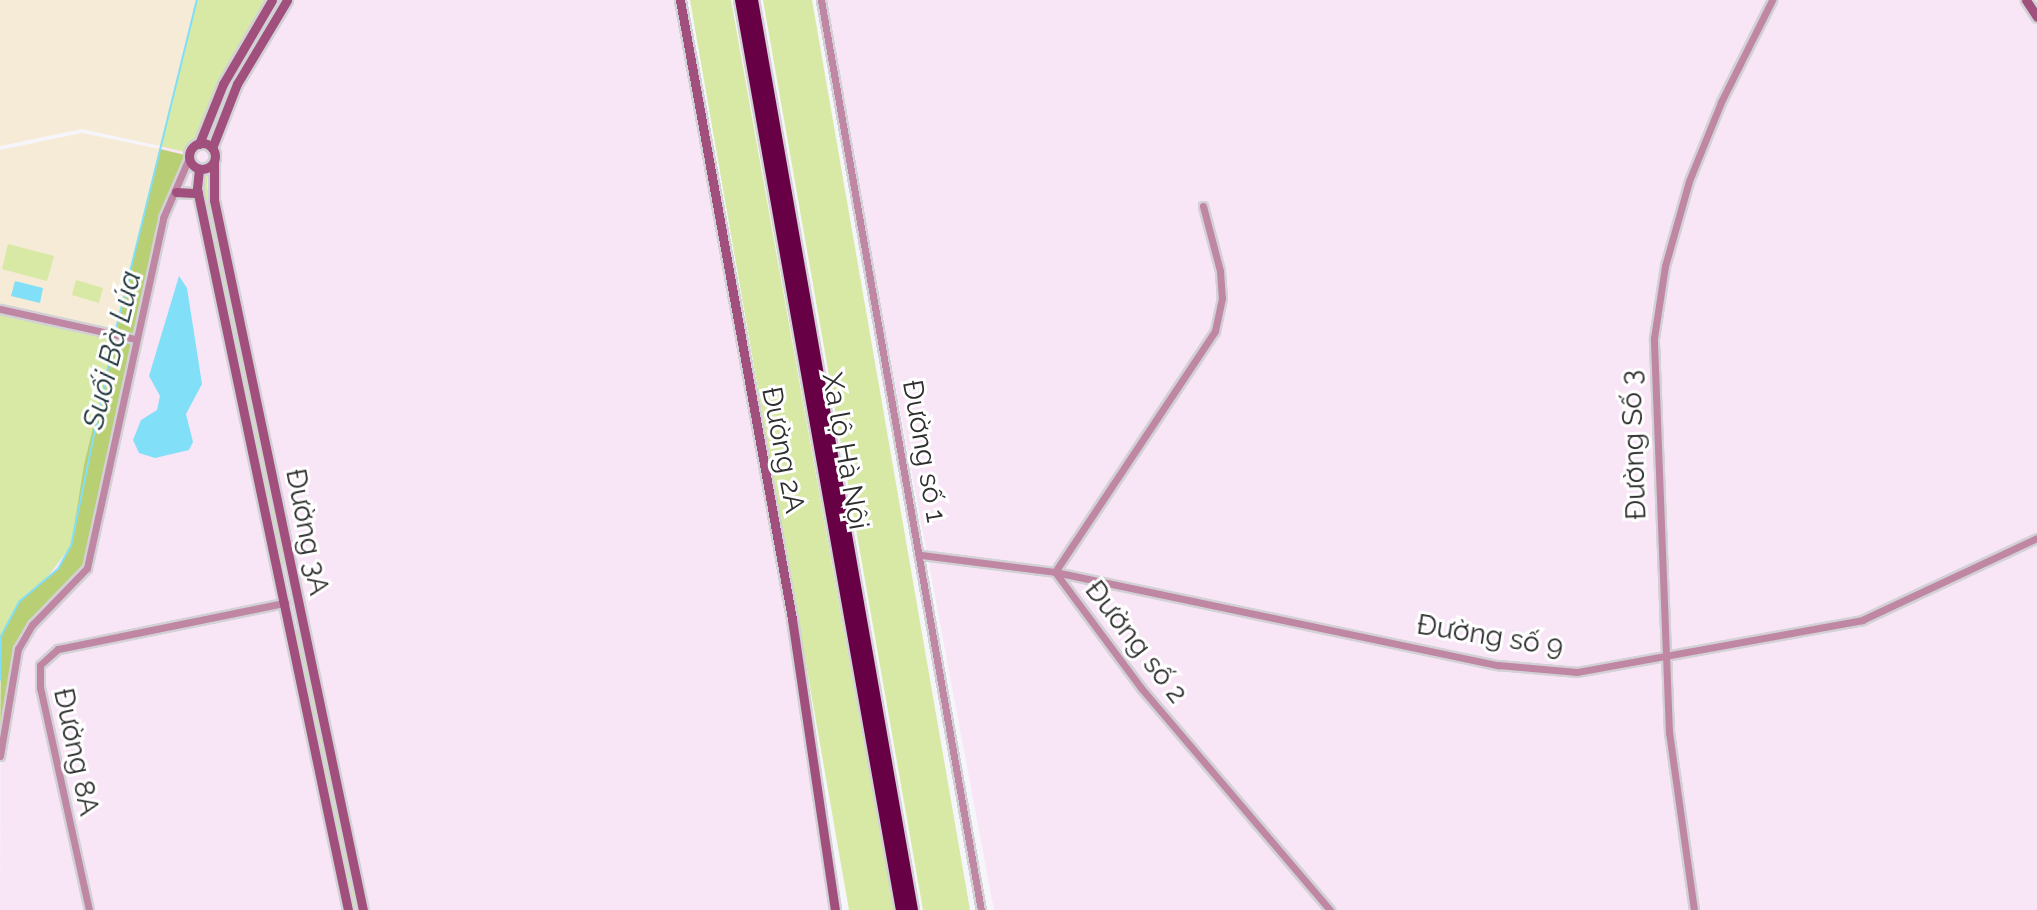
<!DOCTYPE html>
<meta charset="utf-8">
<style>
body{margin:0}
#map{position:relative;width:2037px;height:910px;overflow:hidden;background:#f6f5fa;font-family:Raleway,sans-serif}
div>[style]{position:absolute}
.industrial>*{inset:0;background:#f8e6f7}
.education>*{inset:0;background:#f6ebd6}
.green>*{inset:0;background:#d7e9a4}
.forest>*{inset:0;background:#b9cf74}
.water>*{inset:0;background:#82dff8}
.stream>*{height:2px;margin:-1px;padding:0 1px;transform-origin:1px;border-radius:1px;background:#82dff8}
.roads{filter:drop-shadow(2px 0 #d2d1d5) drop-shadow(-2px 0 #d2d1d5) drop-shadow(0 2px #d2d1d5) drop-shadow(0 -2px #d2d1d5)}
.street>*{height:7px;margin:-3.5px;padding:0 3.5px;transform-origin:3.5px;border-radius:3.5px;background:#c087a4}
.secondary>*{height:9px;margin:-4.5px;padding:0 4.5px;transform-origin:4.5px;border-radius:4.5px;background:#a14f7d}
.secondary>.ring{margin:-4.5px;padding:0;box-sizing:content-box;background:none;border:9px solid #a14f7d;border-radius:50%}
.highway>*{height:12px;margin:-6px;padding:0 6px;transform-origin:6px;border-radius:6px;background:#670045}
span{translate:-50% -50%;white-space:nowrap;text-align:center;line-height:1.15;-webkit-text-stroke:6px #fff;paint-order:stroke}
.street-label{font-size:28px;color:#2e2e2f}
.water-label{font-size:30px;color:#1d3339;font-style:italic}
</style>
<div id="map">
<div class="industrial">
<i style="clip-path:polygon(267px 0,675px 0,780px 573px,831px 910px,0 910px,1px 636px,71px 546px,160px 146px,185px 152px,196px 140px,219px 82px)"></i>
<i style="clip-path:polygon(823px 0,2037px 0,2037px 910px,994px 910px)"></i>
</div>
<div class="education">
<i style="clip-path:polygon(0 0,197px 0,160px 146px,82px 129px,0 146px)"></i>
<i style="clip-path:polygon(82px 133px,160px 149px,116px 332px,0 306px,0 150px)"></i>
</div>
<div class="green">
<i style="clip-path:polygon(197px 0,267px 0,233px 55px,196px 140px,185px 152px,160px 146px)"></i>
<i style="clip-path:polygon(278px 0,233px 82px,209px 141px,206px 139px,240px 61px)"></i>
<i style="clip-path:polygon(690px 0,731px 0,894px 910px,849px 910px)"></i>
<i style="clip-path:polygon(763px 0,812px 0,970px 910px,923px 910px)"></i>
<i style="clip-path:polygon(208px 172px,207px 186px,286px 565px,281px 566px,201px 188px)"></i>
<i style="clip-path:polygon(8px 244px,54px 256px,47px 281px,2px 269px)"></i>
<i style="clip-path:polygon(76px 280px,103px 288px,99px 303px,72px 295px)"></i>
<i style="clip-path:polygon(0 312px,114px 337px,71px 546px,2px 636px,0 680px)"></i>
<i style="clip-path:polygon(299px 630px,327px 767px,358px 910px,353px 910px,309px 702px,295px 631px)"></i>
</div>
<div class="forest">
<i style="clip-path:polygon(160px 149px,185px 155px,189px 168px,160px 217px,88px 552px,84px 567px,16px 648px,0 747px,1px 636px,20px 601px,58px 569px,71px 546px,84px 465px)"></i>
</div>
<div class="water">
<i style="clip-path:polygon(179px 276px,187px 288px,202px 384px,186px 414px,193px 442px,189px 450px,155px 458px,139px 453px,133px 440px,141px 420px,157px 410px,160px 396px,149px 376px)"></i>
<i style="clip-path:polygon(15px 281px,43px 288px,40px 303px,11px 296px)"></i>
</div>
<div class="stream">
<i style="left:115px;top:333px;width:343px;rotate:-76.2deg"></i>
<i style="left:0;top:680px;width:44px;rotate:-88.7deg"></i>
<i style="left:1px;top:636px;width:40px;rotate:-62deg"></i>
<i style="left:20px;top:601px;width:50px;rotate:-40.1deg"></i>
<i style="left:58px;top:569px;width:26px;rotate:-61deg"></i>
<i style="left:71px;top:546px;width:211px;rotate:-78.3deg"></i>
</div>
<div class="roads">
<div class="street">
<i style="left:821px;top:0;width:924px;rotate:80.03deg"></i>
<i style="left:1203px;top:206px;width:67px;rotate:75.3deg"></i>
<i style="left:1220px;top:271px;width:27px;rotate:86deg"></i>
<i style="left:1222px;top:298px;width:34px;rotate:102deg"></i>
<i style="left:1215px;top:331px;width:289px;rotate:123.6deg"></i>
<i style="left:1055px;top:572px;width:144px;rotate:53.4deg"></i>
<i style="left:1141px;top:688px;width:292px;rotate:49.6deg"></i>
<i style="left:0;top:309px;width:138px;rotate:12.5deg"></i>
<i style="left:921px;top:555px;width:135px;rotate:7.2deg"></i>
<i style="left:1055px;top:572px;width:453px;rotate:11.9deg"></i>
<i style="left:1498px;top:665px;width:79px;rotate:5.1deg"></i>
<i style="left:1577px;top:672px;width:290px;rotate:-10.3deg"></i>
<i style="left:1862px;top:620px;width:193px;rotate:-25.1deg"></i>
<i style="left:0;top:756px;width:109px;rotate:-80.5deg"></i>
<i style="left:18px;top:649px;width:28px;rotate:-60deg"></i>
<i style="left:32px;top:625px;width:79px;rotate:-46deg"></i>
<i style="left:87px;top:568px;width:358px;rotate:-77.7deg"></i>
<i style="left:163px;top:218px;width:65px;rotate:-66.6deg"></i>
<i style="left:89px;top:910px;width:227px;rotate:-102.4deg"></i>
<i style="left:40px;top:688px;width:23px;rotate:-90deg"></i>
<i style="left:40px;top:665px;width:24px;rotate:-42deg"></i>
<i style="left:58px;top:649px;width:232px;rotate:-11.5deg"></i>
<i style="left:1694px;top:910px;width:179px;rotate:-98deg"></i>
<i style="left:1669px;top:733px;width:395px;rotate:-92.2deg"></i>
<i style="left:1654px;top:338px;width:73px;rotate:-81.3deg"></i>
<i style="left:1665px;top:266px;width:88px;rotate:-74.2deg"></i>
<i style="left:1689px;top:181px;width:85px;rotate:-67.9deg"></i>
<i style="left:1721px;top:102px;width:114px;rotate:-63.4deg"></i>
</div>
<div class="secondary">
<i style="left:680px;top:0;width:629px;rotate:79.74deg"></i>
<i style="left:792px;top:619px;width:294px;rotate:81.6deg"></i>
<i style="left:2026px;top:0;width:20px;rotate:57deg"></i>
<i class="ring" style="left:189px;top:143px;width:17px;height:17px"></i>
<i style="left:199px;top:144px;width:65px;rotate:-68.2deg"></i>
<i style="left:223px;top:84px;width:97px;rotate:-59.7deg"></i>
<i style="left:212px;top:148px;width:69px;rotate:-68.7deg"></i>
<i style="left:237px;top:84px;width:98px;rotate:-59.2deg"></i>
<i style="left:214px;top:162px;width:38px;rotate:90deg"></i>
<i style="left:214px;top:200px;width:725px;rotate:78.15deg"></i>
<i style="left:199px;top:169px;width:20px;rotate:96deg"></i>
<i style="left:197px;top:189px;width:737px;rotate:78.17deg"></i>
<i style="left:176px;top:192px;width:22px;rotate:3deg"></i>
</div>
<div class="highway">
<i style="left:741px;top:0;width:924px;rotate:79.97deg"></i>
<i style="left:752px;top:0;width:924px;rotate:80.03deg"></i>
</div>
</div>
<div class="street-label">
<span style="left:1634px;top:445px;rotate:-92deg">Đường Số 3</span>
<span style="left:783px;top:450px;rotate:79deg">Đường 2A</span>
<span style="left:845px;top:451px;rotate:80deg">Xa lộ Hà Nội</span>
<span style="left:924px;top:451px;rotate:80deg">Đường số 1</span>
<span style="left:307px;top:532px;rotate:79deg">Đường 3A</span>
<span style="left:1490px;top:636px;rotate:9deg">Đường số 9</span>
<span style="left:1136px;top:642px;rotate:52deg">Đường số 2</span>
<span style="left:76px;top:752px;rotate:78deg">Đường 8A</span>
</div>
<div class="water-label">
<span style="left:112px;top:350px;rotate:-76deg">Suối Bà Lúa</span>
</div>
</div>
